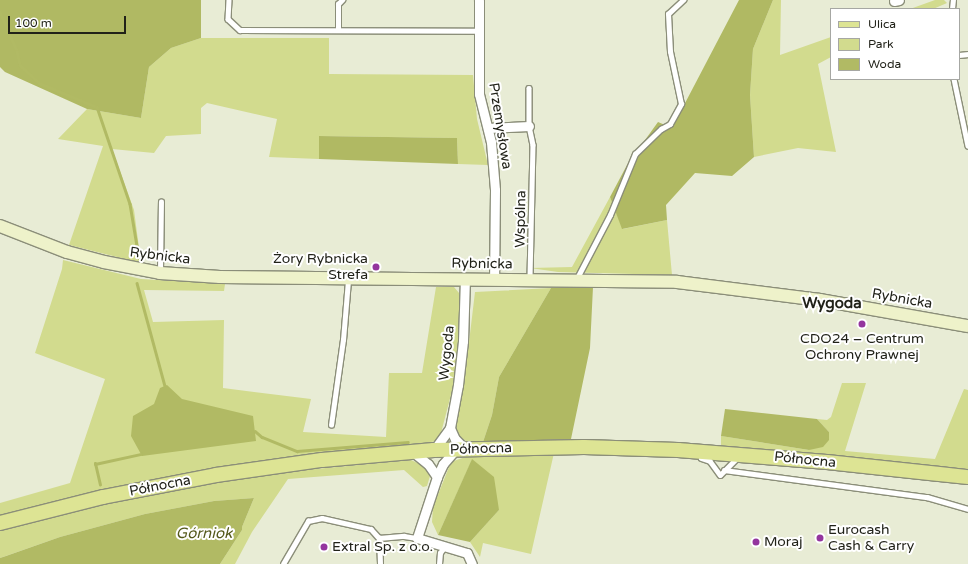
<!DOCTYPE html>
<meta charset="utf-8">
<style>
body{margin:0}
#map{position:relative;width:968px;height:564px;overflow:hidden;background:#e8ecd5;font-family:"Varela Round",sans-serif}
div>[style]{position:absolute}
.green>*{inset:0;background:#d2db8e}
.forest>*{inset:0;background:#b0b963}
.water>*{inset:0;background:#b1ba64}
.stream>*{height:2.5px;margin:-1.25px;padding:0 1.25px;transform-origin:1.25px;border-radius:1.25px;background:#b1ba64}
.roads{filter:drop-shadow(1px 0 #8b8e79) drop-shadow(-1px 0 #8b8e79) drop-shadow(0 1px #8b8e79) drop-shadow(0 -1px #8b8e79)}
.lane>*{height:4.5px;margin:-2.25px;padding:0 2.25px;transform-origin:2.25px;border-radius:2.25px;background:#fff}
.street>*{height:9px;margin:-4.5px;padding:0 4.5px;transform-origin:4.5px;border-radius:4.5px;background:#fff}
.secondary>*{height:12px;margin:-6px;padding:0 6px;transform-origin:6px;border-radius:6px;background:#eef2ca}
.primary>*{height:14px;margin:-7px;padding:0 7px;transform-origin:7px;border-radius:7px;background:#dde494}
.dots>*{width:11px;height:11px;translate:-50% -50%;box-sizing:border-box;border:2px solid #fff;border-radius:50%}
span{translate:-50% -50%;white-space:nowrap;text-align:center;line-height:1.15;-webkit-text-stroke:4px #fff;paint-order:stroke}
.street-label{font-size:14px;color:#212219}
.poi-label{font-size:14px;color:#212219}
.right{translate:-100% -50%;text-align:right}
.left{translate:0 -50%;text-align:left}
.neighbourhood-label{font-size:15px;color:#212219;font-weight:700}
.water-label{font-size:15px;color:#54591b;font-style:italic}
.legend{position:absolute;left:830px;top:8px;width:130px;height:72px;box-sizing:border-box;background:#fff;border:1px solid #a6a7a3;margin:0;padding:5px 7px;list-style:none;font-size:12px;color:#212219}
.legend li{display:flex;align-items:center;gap:8px;height:20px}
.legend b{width:20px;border:1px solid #a6a7a3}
.scale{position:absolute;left:8px;top:16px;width:118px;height:18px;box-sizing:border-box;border:2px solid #212219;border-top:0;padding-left:5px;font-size:12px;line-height:14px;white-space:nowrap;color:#212219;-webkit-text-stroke:3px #fff;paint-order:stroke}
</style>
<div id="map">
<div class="green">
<i style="clip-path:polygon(773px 0,781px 0,780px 55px,831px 37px,831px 57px,818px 64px,836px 152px,798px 148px,754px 157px,750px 95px,753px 49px)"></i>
<i style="clip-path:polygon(935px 0,944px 0,947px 3px,933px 9px,910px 9px)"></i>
<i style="clip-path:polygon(201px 38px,329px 38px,329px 74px,473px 75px,477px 119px,488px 165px,458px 164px,457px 138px,319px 136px,319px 159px,269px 157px,277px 119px,207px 103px,201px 108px,201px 134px,166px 136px,154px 153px,112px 149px,134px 210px,141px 263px,69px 245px,103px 146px,58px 139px,87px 109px,141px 118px,149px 67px,171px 48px)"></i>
<i style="clip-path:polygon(610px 197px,623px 229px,667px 220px,672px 275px,558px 272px,530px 268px,572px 267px)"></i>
<i style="clip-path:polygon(63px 260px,141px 279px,225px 284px,224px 291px,144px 290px,153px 322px,224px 320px,223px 388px,311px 399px,303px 432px,386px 437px,389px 373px,422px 373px,436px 287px,454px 287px,459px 293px,461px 313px,453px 387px,441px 433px,437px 441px,0 517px,0 503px,70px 483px,105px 379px,35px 353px,62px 269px)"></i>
<i style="clip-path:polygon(551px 288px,499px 377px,492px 415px,483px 442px,467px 442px,459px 436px,455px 423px,464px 384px,475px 292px)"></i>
<i style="clip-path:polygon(842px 383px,866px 383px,845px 451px,935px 459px,964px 389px,968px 390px,968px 472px,721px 448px,721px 436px,809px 450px,829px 432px,817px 419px,827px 420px,831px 417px)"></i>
<i style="clip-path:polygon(554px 453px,531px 554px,483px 543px,480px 557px,470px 542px,499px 510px,472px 460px,438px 535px,432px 522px,433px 507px,451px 462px,468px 456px)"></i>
<i style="clip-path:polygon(411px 460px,424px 466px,430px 476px,427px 486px,423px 487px,404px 470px,288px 479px,252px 532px,235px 564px,220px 564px,242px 530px,242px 527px,254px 498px,214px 501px,145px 514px,60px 537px,0 558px,0 529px,100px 502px,213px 480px,290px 470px,315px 469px)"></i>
</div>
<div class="forest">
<i style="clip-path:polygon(0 0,201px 0,201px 38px,171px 48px,149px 67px,141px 118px,87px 109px,5px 72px,0 67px)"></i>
<i style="clip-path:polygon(739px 0,773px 0,753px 49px,750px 95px,754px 157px,732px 176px,695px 173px,666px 205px,667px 220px,622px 229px,610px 197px,627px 165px,658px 122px,672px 128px)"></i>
<i style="clip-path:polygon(319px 136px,457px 138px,458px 164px,319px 159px)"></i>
<i style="clip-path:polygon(593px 287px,590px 348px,571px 439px,483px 442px,492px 415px,499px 377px,551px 288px)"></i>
<i style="clip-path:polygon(725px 409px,817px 419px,829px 432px,829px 440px,823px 447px,809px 450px,721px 436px)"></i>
<i style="clip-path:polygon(472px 459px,494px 477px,499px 510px,470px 542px,438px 535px)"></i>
</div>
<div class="water">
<i style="clip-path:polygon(167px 385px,182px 399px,253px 416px,256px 441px,142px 456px,131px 436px,133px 416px,154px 404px,160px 388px)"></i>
<i style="clip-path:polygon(254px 498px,242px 527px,242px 530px,220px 564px,0 564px,0 558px,6px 556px,60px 537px,145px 514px,214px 501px)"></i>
</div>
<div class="stream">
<i style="left:0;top:12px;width:43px;rotate:66.4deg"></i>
<i style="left:17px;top:51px;width:14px;rotate:78deg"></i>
<i style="left:20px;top:65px;width:26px;rotate:43deg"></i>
<i style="left:39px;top:83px;width:63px;rotate:22.5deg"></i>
<i style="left:97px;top:107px;width:102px;rotate:71.2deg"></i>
<i style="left:130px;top:204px;width:55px;rotate:80.5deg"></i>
<i style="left:137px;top:283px;width:107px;rotate:74.8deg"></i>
<i style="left:255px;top:431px;width:9px;rotate:41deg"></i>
<i style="left:262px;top:437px;width:38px;rotate:22deg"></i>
<i style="left:297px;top:451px;width:111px;rotate:-4.6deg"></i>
<i style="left:100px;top:485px;width:22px;rotate:-103deg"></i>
<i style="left:95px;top:464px;width:47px;rotate:-12.3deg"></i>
</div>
<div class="roads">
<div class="lane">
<i style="left:229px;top:0;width:19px;rotate:93deg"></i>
<i style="left:228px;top:19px;width:16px;rotate:43deg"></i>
<i style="left:240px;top:30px;width:239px;rotate:0.2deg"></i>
<i style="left:952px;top:9px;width:9px;rotate:-84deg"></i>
<i style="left:338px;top:30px;width:26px;rotate:-90deg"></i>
<i style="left:338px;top:4px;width:6px;rotate:-45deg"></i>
<i style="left:959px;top:55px;width:9px;rotate:-6deg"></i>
<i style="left:954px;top:79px;width:68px;rotate:78.2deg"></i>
<i style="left:529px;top:88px;width:38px;rotate:90deg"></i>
<i style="left:529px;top:126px;width:19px;rotate:78deg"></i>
<i style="left:533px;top:145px;width:135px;rotate:91.3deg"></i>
<i style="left:160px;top:271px;width:69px;rotate:-89.2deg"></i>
<i style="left:576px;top:280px;width:73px;rotate:-62.4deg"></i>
<i style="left:610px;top:215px;width:66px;rotate:-67.7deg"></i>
<i style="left:635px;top:154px;width:36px;rotate:-44deg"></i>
<i style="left:661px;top:129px;width:10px;rotate:-29deg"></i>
<i style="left:670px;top:124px;width:23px;rotate:-61deg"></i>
<i style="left:681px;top:104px;width:53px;rotate:-101.9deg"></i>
<i style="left:670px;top:52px;width:38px;rotate:-93deg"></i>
<i style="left:668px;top:14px;width:21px;rotate:-43deg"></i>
<i style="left:331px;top:425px;width:86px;rotate:-82deg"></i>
<i style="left:343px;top:340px;width:60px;rotate:-85.2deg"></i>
<i style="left:701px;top:458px;width:9px;rotate:18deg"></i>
<i style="left:710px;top:461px;width:17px;rotate:54deg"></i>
<i style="left:720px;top:475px;width:24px;rotate:-45deg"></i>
<i style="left:724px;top:470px;width:205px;rotate:7.6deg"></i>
<i style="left:927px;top:497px;width:43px;rotate:16.3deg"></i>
<i style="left:283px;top:564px;width:50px;rotate:-59.8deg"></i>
<i style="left:308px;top:521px;width:14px;rotate:-12deg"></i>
<i style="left:322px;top:518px;width:50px;rotate:12.7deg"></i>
<i style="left:371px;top:529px;width:12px;rotate:48deg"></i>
<i style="left:380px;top:564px;width:26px;rotate:-92deg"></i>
<i style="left:379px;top:538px;width:25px;rotate:-5deg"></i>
<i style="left:404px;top:536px;width:13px;rotate:9deg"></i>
<i style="left:439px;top:564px;width:11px;rotate:-85deg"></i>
<i style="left:440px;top:553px;width:9px;rotate:-54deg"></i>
</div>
<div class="street">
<i style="left:479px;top:0;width:94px;rotate:90deg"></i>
<i style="left:479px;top:94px;width:49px;rotate:76deg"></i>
<i style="left:491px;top:142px;width:48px;rotate:85.2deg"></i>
<i style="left:495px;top:190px;width:90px;rotate:90.6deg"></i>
<i style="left:894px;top:1px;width:5px;rotate:-11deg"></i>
<i style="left:488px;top:128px;width:41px;rotate:-2.8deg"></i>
<i style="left:450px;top:428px;width:12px;rotate:66deg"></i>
<i style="left:455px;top:439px;width:14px;rotate:45deg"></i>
<i style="left:456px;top:449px;width:20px;rotate:131deg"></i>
<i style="left:443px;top:464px;width:14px;rotate:115deg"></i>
<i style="left:437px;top:477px;width:64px;rotate:108.2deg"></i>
<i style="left:417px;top:538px;width:52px;rotate:16.7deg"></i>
<i style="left:467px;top:553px;width:12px;rotate:66deg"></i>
<i style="left:434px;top:450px;width:27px;rotate:-54deg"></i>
<i style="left:450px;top:428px;width:44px;rotate:-79.5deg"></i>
<i style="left:458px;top:385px;width:44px;rotate:-83.5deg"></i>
<i style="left:463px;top:341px;width:62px;rotate:-88.2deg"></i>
<i style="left:413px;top:452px;width:19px;rotate:39deg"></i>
<i style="left:428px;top:464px;width:16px;rotate:55deg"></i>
</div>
<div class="secondary">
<i style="left:0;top:226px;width:72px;rotate:21.2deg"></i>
<i style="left:67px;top:252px;width:38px;rotate:15deg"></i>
<i style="left:104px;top:262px;width:57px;rotate:11.1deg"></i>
<i style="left:160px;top:273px;width:60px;rotate:3.8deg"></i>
<i style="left:220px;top:277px;width:457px;rotate:0.6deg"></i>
<i style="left:677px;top:282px;width:144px;rotate:7.2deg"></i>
<i style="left:820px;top:300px;width:150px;rotate:10deg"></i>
</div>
<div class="primary">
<i style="left:0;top:523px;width:106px;rotate:-14.2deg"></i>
<i style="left:103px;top:497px;width:115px;rotate:-11deg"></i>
<i style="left:216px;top:475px;width:107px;rotate:-8.1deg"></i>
<i style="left:322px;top:460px;width:112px;rotate:-5.1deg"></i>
<i style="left:434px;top:450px;width:150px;rotate:-1.1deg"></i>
<i style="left:584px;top:447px;width:94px;rotate:1.8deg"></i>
<i style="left:678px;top:450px;width:149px;rotate:4.6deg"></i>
<i style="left:827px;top:462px;width:142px;rotate:6.1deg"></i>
</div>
</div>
<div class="dots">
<i style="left:376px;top:267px;background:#94359e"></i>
<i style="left:862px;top:324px;background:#94359e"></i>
<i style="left:820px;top:538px;background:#94359e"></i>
<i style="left:756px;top:542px;background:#94359e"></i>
<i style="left:324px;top:547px;background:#94359e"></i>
</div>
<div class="street-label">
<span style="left:500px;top:126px;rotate:81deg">Przemysłowa</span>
<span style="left:521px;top:219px;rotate:-89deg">Wspólna</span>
<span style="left:160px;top:256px;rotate:7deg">Rybnicka</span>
<span style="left:482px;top:264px;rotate:1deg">Rybnicka</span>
<span style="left:902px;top:299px;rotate:10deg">Rybnicka</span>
<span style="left:447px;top:353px;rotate:-84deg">Wygoda</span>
<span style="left:481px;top:449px;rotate:-2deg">Północna</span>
<span style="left:805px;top:460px;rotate:6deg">Północna</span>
<span style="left:160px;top:486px;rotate:-11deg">Północna</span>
</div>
<div class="poi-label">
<span class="right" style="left:368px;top:267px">Żory Rybnicka<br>Strefa</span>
<span style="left:862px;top:347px">CDO24 – Centrum<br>Ochrony Prawnej</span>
<span class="left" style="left:828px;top:538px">Eurocash<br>Cash &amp; Carry</span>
<span class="left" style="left:764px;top:542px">Moraj</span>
<span class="left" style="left:332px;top:547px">Extral Sp. z o.o.</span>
</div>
<div class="neighbourhood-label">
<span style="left:832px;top:304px">Wygoda</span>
</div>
<div class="water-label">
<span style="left:204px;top:534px">Górniok</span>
</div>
<ul class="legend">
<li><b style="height:5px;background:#dde494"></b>Ulica</li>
<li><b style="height:11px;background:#d2db8e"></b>Park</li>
<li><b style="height:11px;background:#b1ba64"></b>Woda</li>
</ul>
<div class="scale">100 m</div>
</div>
